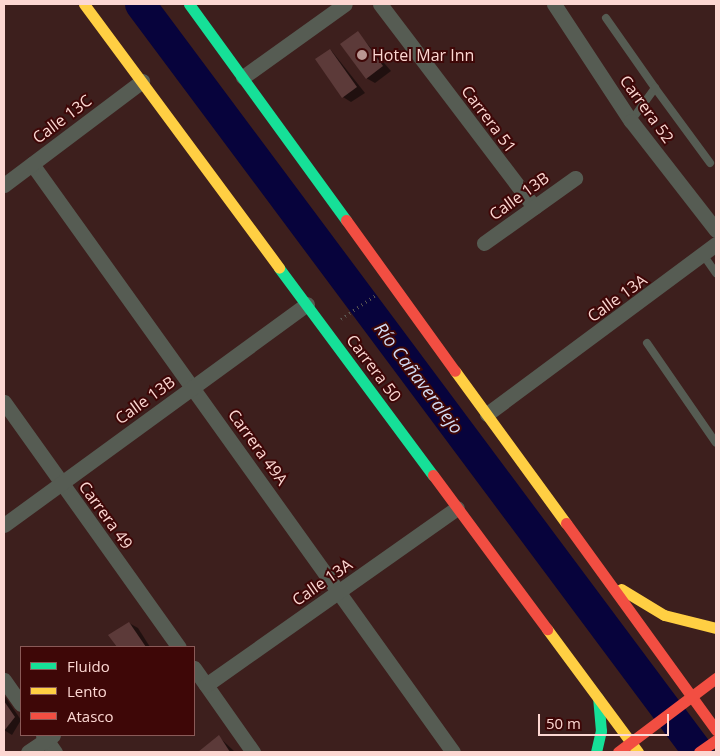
<!DOCTYPE html>
<meta charset="utf-8">
<style>
body{margin:0}
#map{position:relative;width:720px;height:756px;overflow:hidden;background:#3d1f1d;font-family:"Open Sans",sans-serif}
div>[style]{position:absolute}
.shadow>*{inset:0;background:#0007}
.river>*{height:31px;margin:-15.5px;padding:0 15.5px;transform-origin:15.5px;border-radius:15.5px;background:#07033c}
.building>*{inset:0;background:#5c3a39}
.path>*{height:3px;margin-top:-1.5px;transform-origin:0;background:repeating-linear-gradient(90deg,#5b5751 0 1px,transparent 0 5px)}
.lane>*{height:8px;margin:-4px;padding:0 4px;transform-origin:4px;border-radius:4px;background:#565c53}
.street>*{height:15px;margin:-7.5px;padding:0 7.5px;transform-origin:7.5px;border-radius:7.5px;background:#565c53}
.fast>*{height:11px;margin:-5.5px;padding:0 5.5px;transform-origin:5.5px;border-radius:5.5px;background:#16e098}
.slow>*{height:11px;margin:-5.5px;padding:0 5.5px;transform-origin:5.5px;border-radius:5.5px;background:#ffcf43}
.jam>*{height:11px;margin:-5.5px;padding:0 5.5px;transform-origin:5.5px;border-radius:5.5px;background:#f24e42}
.dots>*{width:14px;height:14px;translate:-50% -50%;box-sizing:border-box;border:2px solid #3e0707;border-radius:50%}
span{translate:-50% -50%;white-space:nowrap;text-align:center;line-height:1.15;-webkit-text-stroke:4px #3e0707;paint-order:stroke}
.poi-label{font-size:16px;color:#fcd7d2}
.left{translate:0 -50%;text-align:left}
.street-label{font-size:16px;color:#fcd7d2}
.water-label{font-size:18px;color:#d2dcf4;font-style:italic}
.frame{position:absolute;inset:0;border:5px solid #fcd7d2;pointer-events:none}
.legend{position:absolute;left:20px;top:646px;width:175px;height:90px;box-sizing:border-box;background:#3e0707;border:1px solid #8a5a58;margin:0;padding:6px 9px;list-style:none;font-size:15px;color:#fcd7d2}
.legend li{display:flex;align-items:center;gap:10px;height:25px}
.legend b{width:25px;border:1px solid #8a5a58}
.scale{position:absolute;left:538px;top:714px;width:131px;height:22px;box-sizing:border-box;border:2px solid #fcd7d2;border-top:0;padding-left:6px;font-size:15px;line-height:18px;white-space:nowrap;color:#fcd7d2;-webkit-text-stroke:4px #3e0707;paint-order:stroke}
</style>
<div id="map">
<div class="shadow">
<i style="clip-path:polygon(358px 33px,391px 71px,375px 83px,366px 78px)"></i>
<i style="clip-path:polygon(331px 50px,365px 93px,351px 102px,343px 97px)"></i>
<i style="clip-path:polygon(129px 623px,138px 628px,150px 647px,119px 647px,110px 635px)"></i>
<i style="clip-path:polygon(4px 695px,21px 720px,12px 735px,4px 730px)"></i>
<i style="clip-path:polygon(219px 737px,235px 752px,200px 752px)"></i>
</div>
<div class="river">
<i style="left:140px;top:4px;width:933px;rotate:53.28deg"></i>
</div>
<div class="building">
<i style="clip-path:polygon(358px 31px,383px 66px,366px 79px,340px 44px)"></i>
<i style="clip-path:polygon(330px 49px,357px 87px,342px 98px,315px 59px)"></i>
<i style="clip-path:polygon(129px 622px,146px 647px,117px 647px,108px 635px)"></i>
<i style="clip-path:polygon(4px 701px,15px 717px,4px 731px)"></i>
<i style="clip-path:polygon(219px 735px,230px 752px,198px 752px)"></i>
</div>
<div class="path">
<i style="left:341px;top:319px;width:44px;rotate:-34.8deg"></i>
</div>
<div class="lane">
<i style="left:606px;top:18px;width:85px;rotate:55deg"></i>
<i style="left:631px;top:121px;width:41px;rotate:-54deg"></i>
<i style="left:655px;top:88px;width:93px;rotate:53.7deg"></i>
<i style="left:704px;top:256px;width:21px;rotate:55deg"></i>
<i style="left:647px;top:343px;width:121px;rotate:55.4deg"></i>
</div>
<div class="street">
<i style="left:380px;top:4px;width:255px;rotate:52.8deg"></i>
<i style="left:554px;top:4px;width:140px;rotate:56.7deg"></i>
<i style="left:631px;top:121px;width:138px;rotate:52.1deg"></i>
<i style="left:243px;top:77px;width:125px;rotate:-35.6deg"></i>
<i style="left:32px;top:164px;width:723px;rotate:54.4deg"></i>
<i style="left:4px;top:185px;width:173px;rotate:-37deg"></i>
<i style="left:484px;top:243px;width:112px;rotate:-35.5deg"></i>
<i style="left:4px;top:402px;width:301px;rotate:54.5deg"></i>
<i style="left:487px;top:414px;width:285px;rotate:-36.6deg"></i>
<i style="left:4px;top:525px;width:375px;rotate:-36.1deg"></i>
<i style="left:194px;top:668px;width:103px;rotate:54.9deg"></i>
<i style="left:4px;top:680px;width:29px;rotate:55deg"></i>
<i style="left:206px;top:685px;width:307px;rotate:-35.2deg"></i>
<i style="left:43px;top:735px;width:21px;rotate:55deg"></i>
<i style="left:28px;top:752px;width:30px;rotate:-34deg"></i>
</div>
<div class="fast">
<i style="left:189px;top:4px;width:267px;rotate:54deg"></i>
<i style="left:279px;top:268px;width:258px;rotate:53.4deg"></i>
<i style="left:596px;top:752px;width:22px;rotate:-77deg"></i>
<i style="left:601px;top:731px;width:33px;rotate:-95deg"></i>
</div>
<div class="slow">
<i style="left:84px;top:4px;width:328px;rotate:53.5deg"></i>
<i style="left:455px;top:371px;width:188px;rotate:53.9deg"></i>
<i style="left:621px;top:589px;width:50px;rotate:31.2deg"></i>
<i style="left:664px;top:615px;width:54px;rotate:14deg"></i>
<i style="left:547px;top:629px;width:153px;rotate:53.5deg"></i>
</div>
<div class="jam">
<i style="left:346px;top:220px;width:186px;rotate:54.2deg"></i>
<i style="left:433px;top:475px;width:192px;rotate:53.5deg"></i>
<i style="left:566px;top:523px;width:256px;rotate:54.1deg"></i>
<i style="left:618px;top:752px;width:123px;rotate:-37.1deg"></i>
<i style="left:699px;top:752px;width:21px;rotate:-35deg"></i>
</div>
<div class="dots">
<i style="left:362px;top:55px;background:#b99793"></i>
</div>
<div class="poi-label">
<span class="left" style="left:372px;top:55px">Hotel Mar Inn</span>
</div>
<div class="street-label">
<span style="left:647px;top:109px;rotate:54deg">Carrera 52</span>
<span style="left:62px;top:119px;rotate:-37deg">Calle 13C</span>
<span style="left:489px;top:119px;rotate:53deg">Carrera 51</span>
<span style="left:519px;top:196px;rotate:-36deg">Calle 13B</span>
<span style="left:617px;top:298px;rotate:-36deg">Calle 13A</span>
<span style="left:374px;top:368px;rotate:53deg">Carrera 50</span>
<span style="left:145px;top:400px;rotate:-36deg">Calle 13B</span>
<span style="left:258px;top:447px;rotate:54deg">Carrera 49A</span>
<span style="left:106px;top:515px;rotate:54deg">Carrera 49</span>
<span style="left:322px;top:582px;rotate:-35deg">Calle 13A</span>
</div>
<div class="water-label">
<span style="left:419px;top:378px;rotate:53deg">Río Cañaveralejo</span>
</div>
<div class="frame"></div>
<ul class="legend">
<li><b style="height:6px;background:#16e098"></b>Fluido</li>
<li><b style="height:6px;background:#ffcf43"></b>Lento</li>
<li><b style="height:6px;background:#f24e42"></b>Atasco</li>
</ul>
<div class="scale">50 m</div>
</div>
